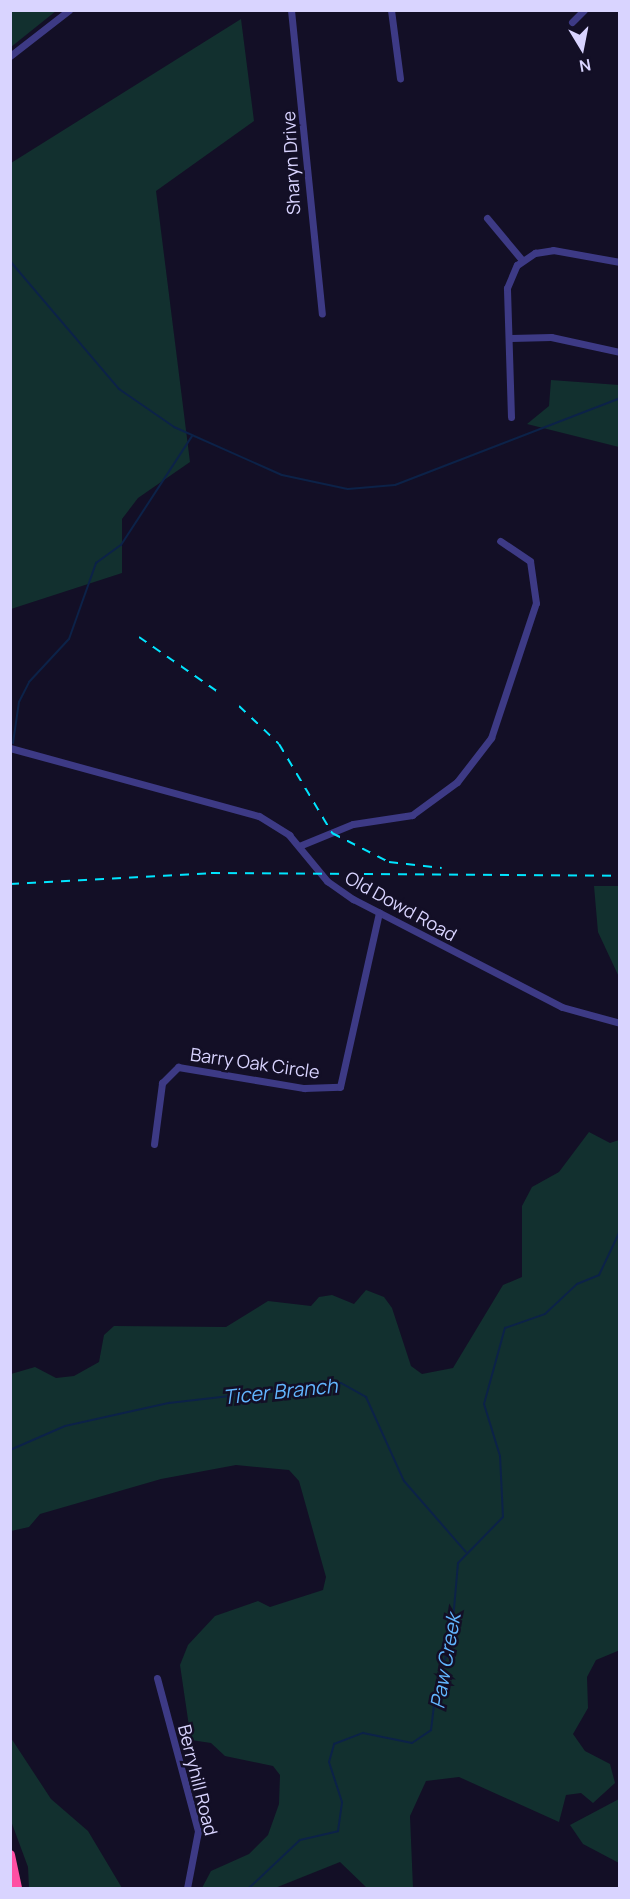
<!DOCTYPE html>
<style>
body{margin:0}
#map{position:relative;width:630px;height:1899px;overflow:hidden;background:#130f26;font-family:Manrope,sans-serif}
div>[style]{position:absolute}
.green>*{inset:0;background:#12302f}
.stream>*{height:2px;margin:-1px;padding:0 1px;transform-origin:1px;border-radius:1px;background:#0c2248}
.minor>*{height:7px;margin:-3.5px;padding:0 3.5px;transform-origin:3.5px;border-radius:3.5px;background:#3d3a85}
.highway>*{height:10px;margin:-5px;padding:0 5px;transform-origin:5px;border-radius:5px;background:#ff4fa3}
.rail>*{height:2px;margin-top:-1px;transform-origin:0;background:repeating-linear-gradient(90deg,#00e5ff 0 9px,transparent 0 17px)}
span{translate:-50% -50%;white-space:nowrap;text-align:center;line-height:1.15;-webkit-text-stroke:5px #130f26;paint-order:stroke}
.street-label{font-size:18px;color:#d9d4ff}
.water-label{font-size:20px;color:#62b6ff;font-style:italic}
.frame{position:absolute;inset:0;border:12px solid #d9d4ff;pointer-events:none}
.north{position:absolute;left:552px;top:18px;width:60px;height:60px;-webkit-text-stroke:4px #130f26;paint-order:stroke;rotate:170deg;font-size:16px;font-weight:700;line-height:24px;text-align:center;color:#d9d4ff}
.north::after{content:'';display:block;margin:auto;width:21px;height:27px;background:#d9d4ff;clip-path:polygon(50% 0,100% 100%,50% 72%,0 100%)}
</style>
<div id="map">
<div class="green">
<i style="clip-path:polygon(11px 10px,56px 10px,56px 11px,11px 47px)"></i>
<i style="clip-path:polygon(241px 19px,254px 121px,156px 191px,190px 462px,138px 498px,122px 519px,122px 573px,11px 609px,11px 163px)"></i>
<i style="clip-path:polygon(551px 380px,619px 385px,619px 447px,527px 424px,549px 406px)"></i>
<i style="clip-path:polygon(594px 886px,619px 886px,619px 977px,598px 932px)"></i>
<i style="clip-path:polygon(589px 1132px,610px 1143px,619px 1140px,620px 1650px,596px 1660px,587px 1677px,588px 1708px,573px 1734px,585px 1751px,610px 1764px,615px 1783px,593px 1803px,581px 1793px,566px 1795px,559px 1822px,459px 1777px,426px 1781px,410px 1816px,413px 1888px,367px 1888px,340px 1862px,275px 1888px,202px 1888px,211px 1871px,249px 1854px,268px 1835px,279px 1804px,280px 1775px,273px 1766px,225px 1756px,211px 1743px,191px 1740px,180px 1665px,188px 1645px,215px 1616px,258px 1601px,270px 1607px,323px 1590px,326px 1577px,299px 1481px,289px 1470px,236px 1465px,161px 1479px,40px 1514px,29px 1527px,11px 1531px,11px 1374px,35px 1367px,56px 1378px,74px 1376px,99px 1362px,104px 1335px,114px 1326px,226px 1327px,268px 1301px,311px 1306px,319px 1297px,332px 1295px,354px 1304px,366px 1290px,384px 1297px,392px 1308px,411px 1366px,422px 1374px,453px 1368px,503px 1285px,522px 1277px,522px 1206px,532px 1187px,559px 1172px)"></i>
<i style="clip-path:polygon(11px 1738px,51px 1799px,88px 1831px,122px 1888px,29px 1888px,28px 1867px,11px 1821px)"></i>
<i style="clip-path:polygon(619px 1799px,619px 1863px,583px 1844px,570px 1825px)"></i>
</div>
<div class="stream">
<i style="left:10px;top:261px;width:168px;rotate:49.6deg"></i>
<i style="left:119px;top:389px;width:67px;rotate:34.6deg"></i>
<i style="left:174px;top:427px;width:118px;rotate:24deg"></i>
<i style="left:282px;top:475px;width:67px;rotate:12deg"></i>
<i style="left:348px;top:489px;width:47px;rotate:-4.9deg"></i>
<i style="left:395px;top:485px;width:241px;rotate:-21.1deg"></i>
<i style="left:13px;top:743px;width:41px;rotate:-81.7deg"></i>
<i style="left:19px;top:702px;width:22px;rotate:-63deg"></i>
<i style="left:29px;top:682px;width:59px;rotate:-47.1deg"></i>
<i style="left:69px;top:639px;width:81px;rotate:-70.4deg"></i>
<i style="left:96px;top:563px;width:31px;rotate:-36deg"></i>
<i style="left:121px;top:545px;width:130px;rotate:-56.9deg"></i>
<i style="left:10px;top:758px;width:1px"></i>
<i style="left:10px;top:1450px;width:60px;rotate:-23.6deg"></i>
<i style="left:65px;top:1426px;width:107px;rotate:-12.5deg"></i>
<i style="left:169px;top:1403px;width:173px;rotate:-6.6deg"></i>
<i style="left:341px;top:1383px;width:29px;rotate:29deg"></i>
<i style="left:366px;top:1397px;width:92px;rotate:65.7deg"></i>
<i style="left:404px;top:1481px;width:94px;rotate:48.9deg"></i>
<i style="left:249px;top:1888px;width:70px;rotate:-43.3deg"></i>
<i style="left:300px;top:1840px;width:39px;rotate:-13deg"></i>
<i style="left:338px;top:1831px;width:29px;rotate:-82deg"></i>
<i style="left:342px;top:1802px;width:42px;rotate:-108deg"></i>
<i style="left:329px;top:1762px;width:19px;rotate:-74deg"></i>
<i style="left:334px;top:1744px;width:31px;rotate:-21deg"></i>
<i style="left:363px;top:1733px;width:50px;rotate:11.5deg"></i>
<i style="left:412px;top:1743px;width:23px;rotate:-34deg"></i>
<i style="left:431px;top:1730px;width:49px;rotate:-83deg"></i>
<i style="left:437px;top:1681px;width:40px;rotate:-69.8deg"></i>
<i style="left:451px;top:1643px;width:80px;rotate:-85deg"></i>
<i style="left:458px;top:1563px;width:64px;rotate:-45.6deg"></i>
<i style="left:503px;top:1517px;width:61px;rotate:-92.8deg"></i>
<i style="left:500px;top:1456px;width:54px;rotate:-107.1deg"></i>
<i style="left:484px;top:1404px;width:79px;rotate:-74.6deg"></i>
<i style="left:505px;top:1328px;width:42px;rotate:-19.3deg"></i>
<i style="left:545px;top:1314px;width:44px;rotate:-43.2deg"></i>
<i style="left:577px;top:1284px;width:24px;rotate:-22deg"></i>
<i style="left:599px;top:1275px;width:49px;rotate:-64.5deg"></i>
</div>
<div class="minor">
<i style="left:291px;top:10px;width:305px;rotate:84.2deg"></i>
<i style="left:391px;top:10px;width:69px;rotate:82.5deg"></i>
<i style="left:572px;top:22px;width:17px;rotate:-45deg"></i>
<i style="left:10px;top:56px;width:75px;rotate:-37.9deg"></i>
<i style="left:487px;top:218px;width:55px;rotate:50.2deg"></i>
<i style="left:511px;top:338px;width:40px;rotate:-1.4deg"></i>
<i style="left:551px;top:337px;width:71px;rotate:12.3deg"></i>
<i style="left:511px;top:417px;width:129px;rotate:-91.8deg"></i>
<i style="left:507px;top:288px;width:25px;rotate:-67deg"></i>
<i style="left:517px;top:265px;width:22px;rotate:-34deg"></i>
<i style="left:535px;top:253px;width:18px;rotate:-9deg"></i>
<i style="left:553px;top:250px;width:68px;rotate:10.2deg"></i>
<i style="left:10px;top:748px;width:258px;rotate:15.3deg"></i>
<i style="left:259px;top:816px;width:36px;rotate:32deg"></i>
<i style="left:289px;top:835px;width:60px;rotate:50.4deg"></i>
<i style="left:327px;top:881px;width:32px;rotate:35deg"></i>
<i style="left:353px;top:899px;width:235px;rotate:27.3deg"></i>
<i style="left:562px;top:1007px;width:60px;rotate:15.4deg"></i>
<i style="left:299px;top:846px;width:58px;rotate:-22.2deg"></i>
<i style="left:353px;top:824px;width:60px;rotate:-8.7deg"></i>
<i style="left:412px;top:815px;width:56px;rotate:-36.3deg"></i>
<i style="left:457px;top:782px;width:56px;rotate:-52.3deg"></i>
<i style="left:491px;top:738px;width:142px;rotate:-71.6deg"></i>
<i style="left:536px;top:603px;width:42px;rotate:-98.1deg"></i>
<i style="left:530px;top:561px;width:36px;rotate:-146deg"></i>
<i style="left:154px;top:1144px;width:62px;rotate:-82.5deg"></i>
<i style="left:162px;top:1083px;width:23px;rotate:-45deg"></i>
<i style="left:178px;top:1067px;width:128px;rotate:9.5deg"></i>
<i style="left:304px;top:1088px;width:36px;rotate:-2deg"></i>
<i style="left:340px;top:1087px;width:179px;rotate:-77.4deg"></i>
<i style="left:157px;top:1678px;width:158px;rotate:75deg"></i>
<i style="left:198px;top:1831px;width:58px;rotate:100.9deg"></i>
</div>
<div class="highway">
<i style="left:10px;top:1855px;width:34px;rotate:78deg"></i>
</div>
<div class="rail">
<i style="left:139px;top:637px;width:100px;rotate:34.8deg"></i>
<i style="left:239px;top:706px;width:55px;rotate:43.5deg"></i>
<i style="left:279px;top:744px;width:104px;rotate:59.2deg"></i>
<i style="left:332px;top:833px;width:64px;rotate:27deg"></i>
<i style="left:389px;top:862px;width:53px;rotate:6.5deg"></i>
<i style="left:10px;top:884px;width:201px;rotate:-3.1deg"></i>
<i style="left:211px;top:873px;width:409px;rotate:0.4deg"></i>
</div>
<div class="street-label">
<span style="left:291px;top:163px;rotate:-93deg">Sharyn Drive</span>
<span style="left:401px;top:906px;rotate:29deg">Old Dowd Road</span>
<span style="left:255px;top:1063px;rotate:8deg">Barry Oak Circle</span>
<span style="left:198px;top:1780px;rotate:76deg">Berryhill Road</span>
</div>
<div class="water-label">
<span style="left:280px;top:1391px;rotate:-6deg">Ticer Branch</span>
<span style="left:445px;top:1661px;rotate:-80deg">Paw Creek</span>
</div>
<div class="frame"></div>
<div class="north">N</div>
</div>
